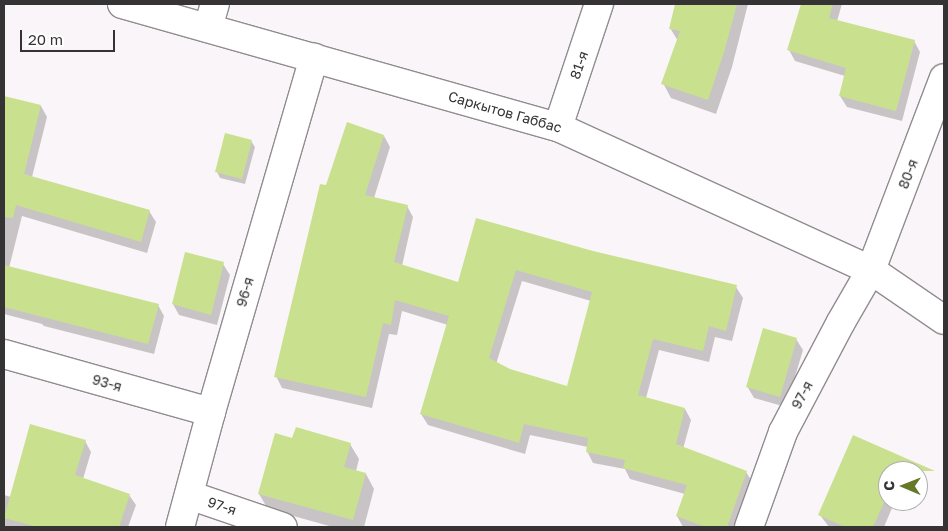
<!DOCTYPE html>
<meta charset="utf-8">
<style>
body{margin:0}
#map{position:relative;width:948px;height:531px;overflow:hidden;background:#faf5f8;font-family:"Golos Text",sans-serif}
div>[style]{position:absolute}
.shadow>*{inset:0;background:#0003}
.building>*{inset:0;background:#c9e18e}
.roads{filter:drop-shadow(1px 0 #918c8f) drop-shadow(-1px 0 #918c8f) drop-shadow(0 1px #918c8f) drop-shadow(0 -1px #918c8f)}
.minor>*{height:28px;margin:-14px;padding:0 14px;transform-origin:14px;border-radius:14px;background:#fff}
span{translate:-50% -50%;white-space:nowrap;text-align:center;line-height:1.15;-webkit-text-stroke:4px #fff;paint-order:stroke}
.street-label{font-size:14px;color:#353334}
.frame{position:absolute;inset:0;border:5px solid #353334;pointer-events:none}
.north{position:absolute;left:878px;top:461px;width:50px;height:50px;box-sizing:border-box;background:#fff;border:1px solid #aeadae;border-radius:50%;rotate:271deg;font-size:14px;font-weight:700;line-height:20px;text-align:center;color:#353334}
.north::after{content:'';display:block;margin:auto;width:18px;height:22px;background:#657929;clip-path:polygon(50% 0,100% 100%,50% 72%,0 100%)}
.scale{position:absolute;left:20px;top:30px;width:95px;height:22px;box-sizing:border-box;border:2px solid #353334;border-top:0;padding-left:6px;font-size:15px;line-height:18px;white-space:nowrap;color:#353334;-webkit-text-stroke:4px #fff;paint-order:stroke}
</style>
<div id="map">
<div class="shadow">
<i style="clip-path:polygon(677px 4px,748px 4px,732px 67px,716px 114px,671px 98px,663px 83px,678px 41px,670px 28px)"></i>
<i style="clip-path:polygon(802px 4px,842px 4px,837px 21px,914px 41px,920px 52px,902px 121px,847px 107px,840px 96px,845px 76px,795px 61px,789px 50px)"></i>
<i style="clip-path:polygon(4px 98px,41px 106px,47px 117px,32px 177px,149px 211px,156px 222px,147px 253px,22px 216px,9px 268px,158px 305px,164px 316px,154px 354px,44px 326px,42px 324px,4px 314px)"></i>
<i style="clip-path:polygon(evenodd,384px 136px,390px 147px,374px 198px,407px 206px,413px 217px,402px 266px,459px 283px,477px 219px,593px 252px,736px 287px,743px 298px,732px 341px,715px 337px,709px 362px,659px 350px,646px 398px,685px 409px,691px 420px,683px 449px,746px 472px,753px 483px,737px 527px,683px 527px,677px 516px,685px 494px,630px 479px,625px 469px,593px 463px,587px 451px,588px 447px,530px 435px,525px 454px,428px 425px,421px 414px,448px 325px,402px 311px,397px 335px,389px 334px,372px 408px,282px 388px,276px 376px,327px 187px,384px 136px,522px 281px,591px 301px,568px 388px,509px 370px,496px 364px,522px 281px)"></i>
<i style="clip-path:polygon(251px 141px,255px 147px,245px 184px,220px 178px,217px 172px)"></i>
<i style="clip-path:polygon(223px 264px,230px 275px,217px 325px,179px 315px,173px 304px)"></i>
<i style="clip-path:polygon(796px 339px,803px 350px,786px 407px,754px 398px,747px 386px)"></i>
<i style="clip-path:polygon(854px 437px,908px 471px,888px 471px,888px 501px,895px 501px,884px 527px,829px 527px,820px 515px)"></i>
<i style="clip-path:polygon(293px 439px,350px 444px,359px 459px,356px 471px,366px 474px,374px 489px,364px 527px,333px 527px,268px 509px,259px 494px)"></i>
<i style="clip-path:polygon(85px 441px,91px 452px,83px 479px,129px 495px,136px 505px,128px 527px,4px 527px,4px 495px,11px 497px)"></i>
</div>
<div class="building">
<i style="clip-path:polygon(675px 4px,737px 4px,724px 52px,708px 100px,661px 84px,680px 31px,669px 29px)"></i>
<i style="clip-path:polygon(801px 4px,833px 4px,829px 18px,915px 40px,896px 111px,839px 96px,846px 68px,787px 50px)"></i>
<i style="clip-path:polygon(4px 96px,41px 105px,24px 174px,150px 210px,141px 242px,16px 205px,13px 218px,4px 217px)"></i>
<i style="clip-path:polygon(evenodd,347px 122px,384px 135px,365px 195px,408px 205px,394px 262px,458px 282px,476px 218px,593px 251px,737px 285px,726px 331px,709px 326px,703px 351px,653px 339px,638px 395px,685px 408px,676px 444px,747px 471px,727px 527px,706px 527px,676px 516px,687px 485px,623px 468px,625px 460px,586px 452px,588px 438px,524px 424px,519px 443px,420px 414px,449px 316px,395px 300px,391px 325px,383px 323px,366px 397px,274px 377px,320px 184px,326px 185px,347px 122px,516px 270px,592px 292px,567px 386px,510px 369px,489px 358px,516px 270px)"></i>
<i style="clip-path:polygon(225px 133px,252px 140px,242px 179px,215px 172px)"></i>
<i style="clip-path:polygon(185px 252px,224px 262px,211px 315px,172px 304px)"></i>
<i style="clip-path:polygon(4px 265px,159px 304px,148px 344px,4px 307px)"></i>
<i style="clip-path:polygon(763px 328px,797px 338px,780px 397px,746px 387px)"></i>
<i style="clip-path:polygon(30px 424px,86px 440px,75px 475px,130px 494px,119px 527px,38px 527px,4px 518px)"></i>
<i style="clip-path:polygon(296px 427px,351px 443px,344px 467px,366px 473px,353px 520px,258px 494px,275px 433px,292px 438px)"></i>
<i style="clip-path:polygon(853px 435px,935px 471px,888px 471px,888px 493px,873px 527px,846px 527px,818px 515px)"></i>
</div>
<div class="roads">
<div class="minor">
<i style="left:122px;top:4px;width:453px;rotate:15.8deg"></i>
<i style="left:558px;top:127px;width:344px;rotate:24.6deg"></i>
<i style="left:871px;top:270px;width:88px;rotate:34.4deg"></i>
<i style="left:208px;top:28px;width:25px;rotate:-74deg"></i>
<i style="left:558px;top:127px;width:130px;rotate:-71.6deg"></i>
<i style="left:4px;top:354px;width:215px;rotate:15.7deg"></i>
<i style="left:189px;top:495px;width:99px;rotate:18.8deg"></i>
<i style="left:180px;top:527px;width:119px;rotate:-74.9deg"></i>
<i style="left:211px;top:412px;width:369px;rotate:-73.8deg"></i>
<i style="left:749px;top:527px;width:101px;rotate:-70.3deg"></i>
<i style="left:783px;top:432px;width:124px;rotate:-62.2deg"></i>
<i style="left:841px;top:322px;width:60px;rotate:-60deg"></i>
<i style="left:871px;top:270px;width:205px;rotate:-69.2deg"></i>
</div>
</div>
<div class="street-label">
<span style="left:579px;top:65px;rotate:-71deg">81-я</span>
<span style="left:505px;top:112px;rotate:16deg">Саркытов Габбас</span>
<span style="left:908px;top:174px;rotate:-69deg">80-я</span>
<span style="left:245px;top:292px;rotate:-74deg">96-я</span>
<span style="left:107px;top:383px;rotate:16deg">93-я</span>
<span style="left:802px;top:395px;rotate:-62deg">97-я</span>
<span style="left:222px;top:506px;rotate:19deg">97-я</span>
</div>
<div class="frame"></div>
<div class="north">С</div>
<div class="scale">20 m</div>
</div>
